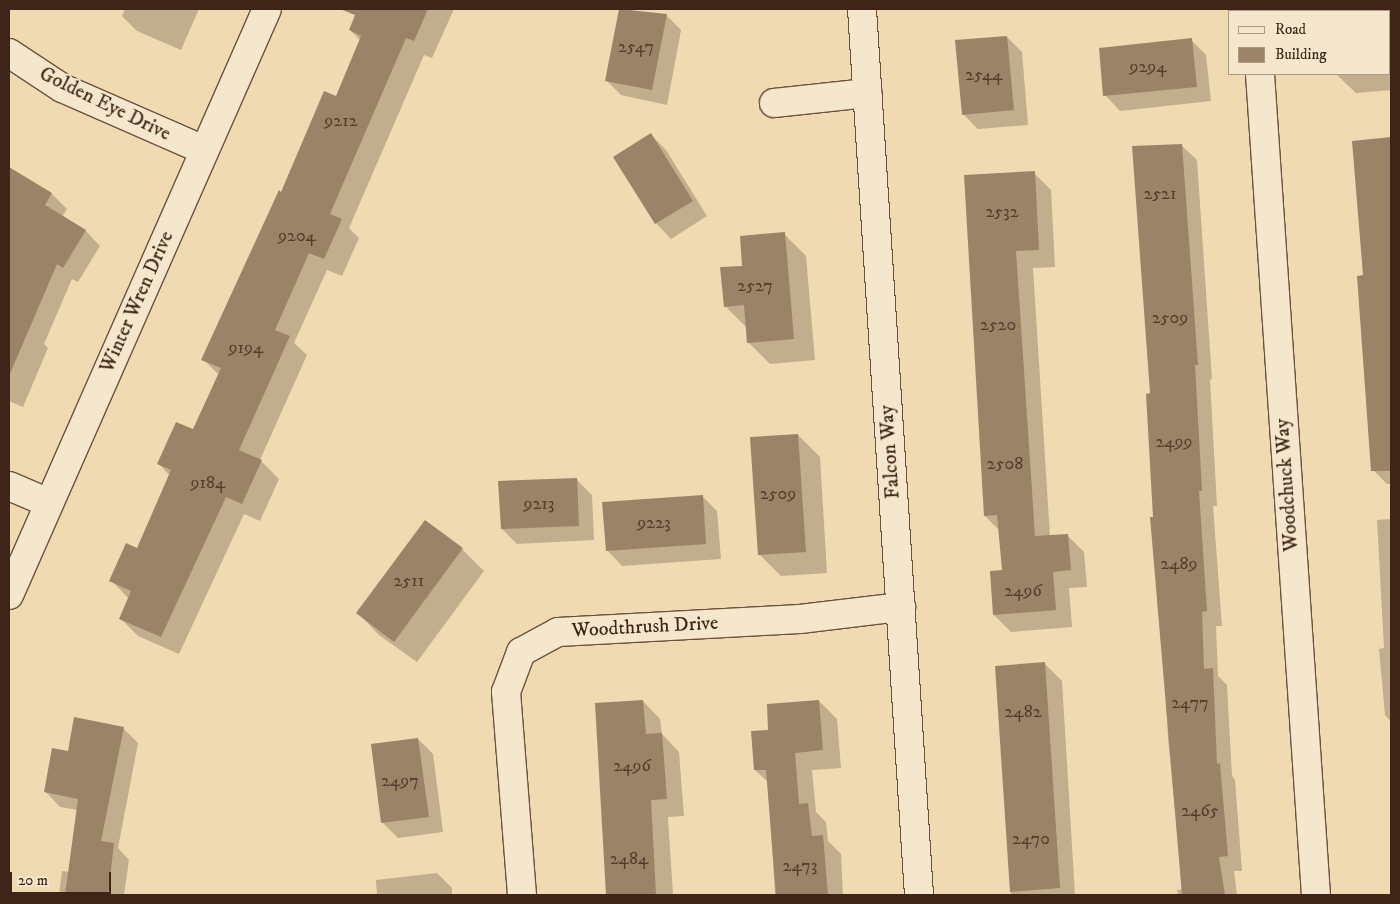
<!DOCTYPE html>
<style>
body{margin:0}
#map{position:relative;width:1400px;height:904px;overflow:hidden;background:#f0dab1;font-family:"IM FELL DW Pica",serif}
div>[style]{position:absolute}
.shadow>*{inset:0;background:#0003}
.building>*{inset:0;background:#9b8367}
.roads{filter:drop-shadow(1px 0 #6b523e) drop-shadow(-1px 0 #6b523e) drop-shadow(0 1px #6b523e) drop-shadow(0 -1px #6b523e)}
.minor>*{height:28px;margin:-14px;padding:0 14px;transform-origin:14px;border-radius:14px;background:#f5e7cc}
span{translate:-50% -50%;white-space:nowrap;text-align:center;line-height:1.15;-webkit-text-stroke:4px #f5e7cc;paint-order:stroke}
.number-label{font-size:18px;color:#563c2b}
.number-label span{-webkit-text-stroke-width:0}
.street-label{font-size:20px;color:#3f2517}
.frame{position:absolute;inset:0;border:10px solid #3f2517;pointer-events:none}
.legend{position:absolute;left:1228px;top:10px;width:162px;height:65px;box-sizing:border-box;background:#f5e7cc;border:1px solid #ac9984;margin:0;padding:6px 9px;list-style:none;font-size:15px;color:#3f2517}
.legend li{display:flex;align-items:center;gap:10px;height:25px}
.legend b{width:25px;border:1px solid #ac9984}
.scale{position:absolute;left:10px;top:872px;width:101px;height:22px;box-sizing:border-box;border:2px solid #3f2517;border-top:0;padding-left:6px;font-size:15px;line-height:18px;white-space:nowrap;color:#3f2517;-webkit-text-stroke:4px #f5e7cc;paint-order:stroke}
</style>
<div id="map">
<div class="shadow">
<i style="clip-path:polygon(125px 9px,199px 9px,181px 50px,137px 31px,122px 16px)"></i>
<i style="clip-path:polygon(360px 9px,454px 9px,432px 58px,424px 55px,349px 228px,359px 238px,342px 276px,327px 270px,294px 343px,307px 355px,260px 460px,279px 479px,260px 521px,244px 514px,179px 654px,138px 636px,120px 618px,129px 599px,111px 580px,138px 550px,170px 476px,159px 464px,194px 431px,219px 375px,203px 359px,282px 193px,336px 97px,361px 41px,350px 30px)"></i>
<i style="clip-path:polygon(620px 9px,666px 15px,681px 30px,667px 105px,621px 95px,606px 80px)"></i>
<i style="clip-path:polygon(1389px 18px,1391px 18px,1391px 90px,1356px 93px,1336px 74px,1389px 74px)"></i>
<i style="clip-path:polygon(1007px 37px,1022px 52px,1028px 125px,978px 129px,963px 114px)"></i>
<i style="clip-path:polygon(1191px 40px,1206px 55px,1211px 101px,1120px 111px,1105px 95px)"></i>
<i style="clip-path:polygon(651px 135px,666px 150px,707px 216px,671px 239px,656px 223px)"></i>
<i style="clip-path:polygon(1391px 139px,1391px 484px,1387px 484px,1372px 469px,1365px 276px,1354px 142px)"></i>
<i style="clip-path:polygon(1181px 145px,1197px 160px,1212px 379px,1210px 380px,1217px 506px,1213px 506px,1222px 626px,1216px 626px,1218px 676px,1227px 685px,1232px 776px,1235px 780px,1242px 871px,1234px 871px,1237px 895px,1178px 895px,1177px 890px,1183px 889px,1168px 739px,1162px 618px,1158px 614px,1148px 395px,1151px 394px)"></i>
<i style="clip-path:polygon(14px 171px,52px 194px,67px 209px,62px 217px,85px 230px,100px 246px,78px 282px,72px 279px,44px 344px,48px 348px,23px 407px,9px 401px,9px 267px,18px 246px,9px 241px,9px 181px)"></i>
<i style="clip-path:polygon(1034px 173px,1051px 190px,1055px 267px,1033px 268px,1050px 536px,1067px 535px,1084px 552px,1087px 587px,1069px 588px,1072px 627px,1011px 632px,994px 615px,1003px 571px,999px 530px,985px 516px,966px 176px)"></i>
<i style="clip-path:polygon(784px 234px,806px 256px,815px 360px,770px 364px,748px 342px,747px 328px,725px 306px,744px 267px)"></i>
<i style="clip-path:polygon(798px 435px,820px 457px,827px 573px,781px 576px,759px 554px)"></i>
<i style="clip-path:polygon(577px 480px,592px 495px,594px 540px,517px 544px,502px 529px)"></i>
<i style="clip-path:polygon(702px 496px,717px 511px,721px 559px,622px 566px,607px 550px)"></i>
<i style="clip-path:polygon(1391px 519px,1391px 722px,1385px 715px,1379px 649px,1384px 648px,1377px 520px)"></i>
<i style="clip-path:polygon(425px 521px,462px 549px,484px 571px,417px 662px,379px 635px,358px 613px)"></i>
<i style="clip-path:polygon(1045px 664px,1062px 681px,1075px 895px,1011px 895px,997px 667px)"></i>
<i style="clip-path:polygon(643px 701px,660px 719px,662px 734px,679px 752px,684px 816px,668px 817px,673px 895px,607px 895px,597px 704px)"></i>
<i style="clip-path:polygon(819px 701px,837px 719px,841px 768px,812px 770px,816px 812px,826px 822px,828px 841px,841px 854px,843px 895px,775px 895px,768px 782px,755px 770px,770px 731px)"></i>
<i style="clip-path:polygon(123px 728px,138px 743px,118px 848px,129px 860px,124px 895px,59px 895px,62px 871px,70px 872px,78px 810px,60px 807px,45px 791px,69px 752px)"></i>
<i style="clip-path:polygon(418px 739px,433px 754px,443px 832px,398px 838px,382px 822px)"></i>
<i style="clip-path:polygon(437px 873px,452px 888px,452px 895px,377px 895px,376px 880px)"></i>
</div>
<div class="building">
<i style="clip-path:polygon(340px 9px,428px 9px,414px 41px,406px 38px,330px 214px,342px 219px,324px 259px,309px 253px,275px 330px,290px 336px,239px 450px,262px 460px,242px 504px,226px 497px,161px 637px,119px 619px,131px 591px,109px 581px,126px 543px,137px 548px,171px 470px,157px 464px,176px 422px,193px 429px,221px 368px,201px 360px,279px 190px,281px 192px,324px 91px,336px 96px,361px 36px,349px 30px,355px 15px)"></i>
<i style="clip-path:polygon(619px 9px,667px 14px,652px 90px,605px 81px)"></i>
<i style="clip-path:polygon(1007px 36px,1014px 110px,962px 115px,955px 40px)"></i>
<i style="clip-path:polygon(1192px 38px,1197px 87px,1103px 96px,1099px 48px)"></i>
<i style="clip-path:polygon(651px 133px,693px 201px,655px 224px,613px 157px)"></i>
<i style="clip-path:polygon(1391px 137px,1391px 471px,1371px 471px,1357px 276px,1363px 275px,1352px 141px)"></i>
<i style="clip-path:polygon(1182px 144px,1198px 365px,1195px 365px,1202px 491px,1199px 491px,1207px 611px,1202px 612px,1204px 669px,1213px 668px,1217px 764px,1220px 763px,1228px 856px,1219px 857px,1225px 895px,1182px 895px,1150px 517px,1153px 517px,1146px 394px,1150px 393px,1132px 146px)"></i>
<i style="clip-path:polygon(9px 167px,52px 193px,45px 205px,86px 230px,63px 268px,57px 264px,9px 376px)"></i>
<i style="clip-path:polygon(1035px 171px,1039px 250px,1016px 251px,1035px 536px,1068px 534px,1071px 570px,1053px 572px,1056px 610px,993px 615px,990px 571px,1002px 570px,997px 515px,984px 516px,964px 175px)"></i>
<i style="clip-path:polygon(785px 232px,794px 339px,747px 343px,744px 305px,724px 307px,720px 267px,742px 266px,740px 236px)"></i>
<i style="clip-path:polygon(798px 434px,806px 552px,758px 555px,750px 437px)"></i>
<i style="clip-path:polygon(577px 478px,579px 526px,501px 529px,498px 481px)"></i>
<i style="clip-path:polygon(703px 495px,706px 544px,606px 551px,602px 502px)"></i>
<i style="clip-path:polygon(425px 520px,463px 548px,394px 642px,356px 613px)"></i>
<i style="clip-path:polygon(1045px 662px,1060px 888px,1010px 892px,995px 666px)"></i>
<i style="clip-path:polygon(643px 700px,646px 734px,662px 733px,667px 799px,651px 800px,656px 895px,606px 895px,595px 703px)"></i>
<i style="clip-path:polygon(819px 700px,823px 750px,795px 753px,799px 804px,808px 803px,812px 836px,823px 835px,828px 895px,776px 895px,766px 770px,754px 770px,751px 731px,768px 730px,767px 704px)"></i>
<i style="clip-path:polygon(74px 717px,124px 727px,101px 841px,114px 843px,108px 895px,65px 895px,78px 799px,44px 792px,52px 748px,68px 751px)"></i>
<i style="clip-path:polygon(418px 738px,429px 817px,381px 823px,371px 744px)"></i>
</div>
<div class="roads">
<div class="minor">
<i style="left:862px;top:9px;width:888px;rotate:86.32deg"></i>
<i style="left:1256px;top:9px;width:2px;rotate:90deg"></i>
<i style="left:9px;top:53px;width:64px;rotate:33.4deg"></i>
<i style="left:62px;top:88px;width:155px;rotate:23.6deg"></i>
<i style="left:1260px;top:74px;width:823px;rotate:86.1deg"></i>
<i style="left:774px;top:103px;width:94px;rotate:-6.1deg"></i>
<i style="left:9px;top:486px;width:43px;rotate:23deg"></i>
<i style="left:9px;top:595px;width:640px;rotate:-66.24deg"></i>
<i style="left:522px;top:895px;width:204px;rotate:-94.5deg"></i>
<i style="left:506px;top:692px;width:43px;rotate:-69.4deg"></i>
<i style="left:521px;top:652px;width:42px;rotate:-28.4deg"></i>
<i style="left:558px;top:632px;width:242px;rotate:-3.1deg"></i>
<i style="left:800px;top:619px;width:102px;rotate:-6.8deg"></i>
</div>
</div>
<div class="number-label">
<span style="left:636px;top:47px">2547</span>
<span style="left:1148px;top:67px">9294</span>
<span style="left:984px;top:75px">2544</span>
<span style="left:341px;top:121px">9212</span>
<span style="left:1160px;top:194px">2521</span>
<span style="left:1002px;top:212px">2532</span>
<span style="left:297px;top:236px">9204</span>
<span style="left:755px;top:286px">2527</span>
<span style="left:1170px;top:318px">2509</span>
<span style="left:998px;top:325px">2520</span>
<span style="left:246px;top:348px">9194</span>
<span style="left:1174px;top:442px">2499</span>
<span style="left:1005px;top:464px">2508</span>
<span style="left:208px;top:483px">9184</span>
<span style="left:778px;top:494px">2509</span>
<span style="left:539px;top:504px">9213</span>
<span style="left:654px;top:523px">9223</span>
<span style="left:1179px;top:564px">2489</span>
<span style="left:409px;top:581px">2511</span>
<span style="left:1023px;top:591px">2496</span>
<span style="left:1190px;top:703px">2477</span>
<span style="left:1023px;top:712px">2482</span>
<span style="left:632px;top:766px">2496</span>
<span style="left:400px;top:781px">2497</span>
<span style="left:1200px;top:811px">2465</span>
<span style="left:1031px;top:839px">2470</span>
<span style="left:629px;top:859px">2484</span>
<span style="left:800px;top:866px">2473</span>
</div>
<div class="street-label">
<span style="left:105px;top:104px;rotate:26deg">Golden Eye Drive</span>
<span style="left:137px;top:302px;rotate:-66deg">Winter Wren Drive</span>
<span style="left:890px;top:452px;rotate:-94deg">Falcon Way</span>
<span style="left:1287px;top:485px;rotate:-94deg">Woodchuck Way</span>
<span style="left:645px;top:627px;rotate:-3deg">Woodthrush Drive</span>
</div>
<div class="frame"></div>
<ul class="legend">
<li><b style="height:6px;background:#f5e7cc"></b>Road</li>
<li><b style="height:14px;background:#9b8367"></b>Building</li>
</ul>
<div class="scale">20 m</div>
</div>
